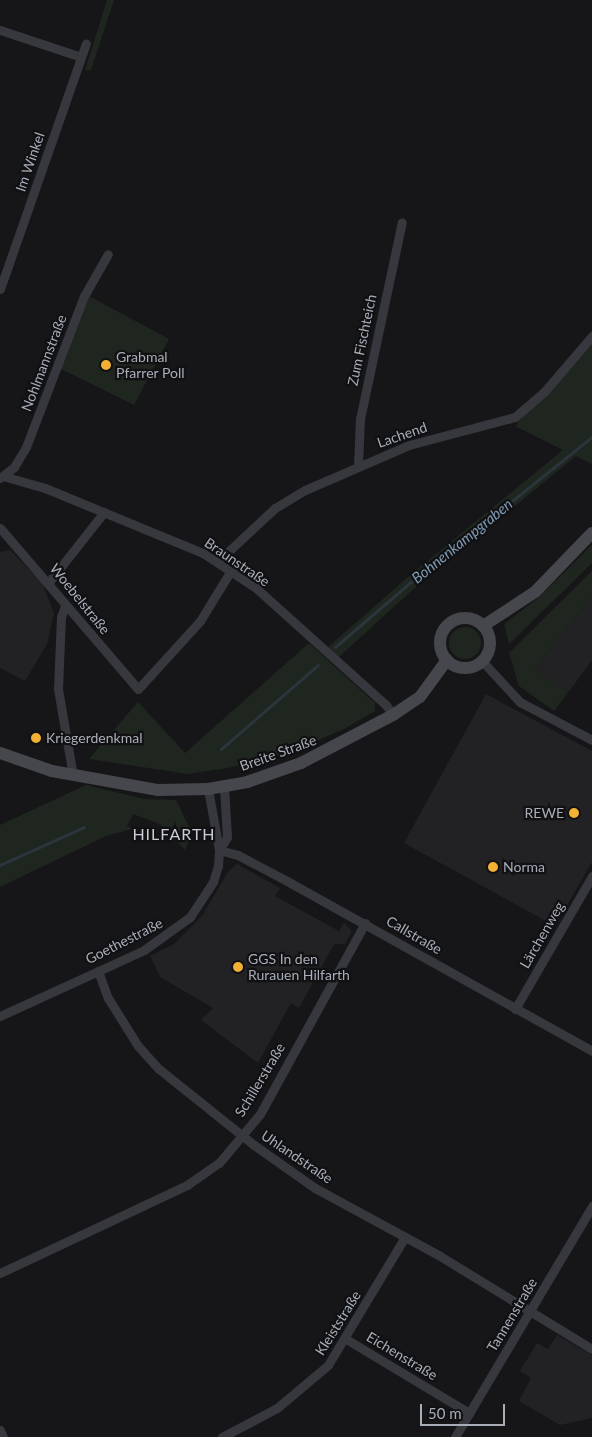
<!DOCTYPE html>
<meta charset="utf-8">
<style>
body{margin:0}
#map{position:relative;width:592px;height:1437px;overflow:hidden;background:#161618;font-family:Lato,sans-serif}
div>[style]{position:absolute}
.built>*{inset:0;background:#222225}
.green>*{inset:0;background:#1e261f}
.round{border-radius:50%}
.stream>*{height:3px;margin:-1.5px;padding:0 1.5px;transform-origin:1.5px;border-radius:1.5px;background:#2c353c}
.minor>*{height:9px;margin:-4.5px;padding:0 4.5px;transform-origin:4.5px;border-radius:4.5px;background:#37383d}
.secondary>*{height:12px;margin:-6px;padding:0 6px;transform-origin:6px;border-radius:6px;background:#45474d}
.secondary>.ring{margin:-6px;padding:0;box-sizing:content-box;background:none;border:12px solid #45474d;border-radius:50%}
.dots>*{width:14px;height:14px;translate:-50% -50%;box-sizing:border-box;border:2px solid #111113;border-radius:50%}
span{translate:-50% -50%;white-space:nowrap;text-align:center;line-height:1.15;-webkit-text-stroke:4.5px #111113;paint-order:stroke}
.street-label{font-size:14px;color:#a8adb8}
.poi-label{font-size:14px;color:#a8adb8}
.left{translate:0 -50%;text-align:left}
.right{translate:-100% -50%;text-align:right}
.water-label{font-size:15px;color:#7f9bb3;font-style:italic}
.quarter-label{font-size:16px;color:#c9ccd4;letter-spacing:1px}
.scale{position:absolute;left:420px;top:1404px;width:85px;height:22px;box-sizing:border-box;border:2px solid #a8adb8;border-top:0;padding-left:6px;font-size:15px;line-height:18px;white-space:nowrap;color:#a8adb8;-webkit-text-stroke:4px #111113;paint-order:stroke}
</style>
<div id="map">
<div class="built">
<i style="clip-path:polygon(10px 550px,42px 583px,54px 613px,47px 644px,25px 681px,0 668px,0 552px)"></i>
<i style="clip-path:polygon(592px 597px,592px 660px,568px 693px,535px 668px)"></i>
<i style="clip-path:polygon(486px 694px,592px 751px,592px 862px,555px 926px,404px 843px)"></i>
<i style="clip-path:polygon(237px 864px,280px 888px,275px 896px,339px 931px,344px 923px,352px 931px,345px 944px,334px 944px,299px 1008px,291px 1003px,258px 1063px,201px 1020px,213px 1008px,160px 977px,150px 956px,174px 944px,202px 916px,228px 872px)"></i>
<i style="clip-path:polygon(557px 1335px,592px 1355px,592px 1418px,560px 1425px,519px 1401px,531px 1378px,520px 1371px,537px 1343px,548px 1349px)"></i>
</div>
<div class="green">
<i style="clip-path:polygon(107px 0,114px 0,91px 70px,85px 70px)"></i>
<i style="clip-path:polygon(89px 296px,169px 339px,134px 405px,61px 369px)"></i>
<i style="clip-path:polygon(592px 341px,592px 464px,576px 456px,410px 592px,339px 657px,328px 647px,408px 577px,563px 450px,515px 426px)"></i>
<i style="clip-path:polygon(592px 545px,592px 563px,509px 644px,504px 624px,538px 598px)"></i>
<i style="clip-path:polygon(592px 571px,592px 597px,535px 668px,568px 693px,554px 711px,519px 686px,509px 653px)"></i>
<i class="round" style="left:449px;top:627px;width:32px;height:32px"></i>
<i style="clip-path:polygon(309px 643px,375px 703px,375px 711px,344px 729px,291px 752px,228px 768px,188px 774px,89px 759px,138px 702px,185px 753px)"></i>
<i style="clip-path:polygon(86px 785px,144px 799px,176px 800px,192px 833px,185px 850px,160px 824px,133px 814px,127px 826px,132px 829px,106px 836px,0 887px,0 825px)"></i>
</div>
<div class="stream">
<i style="left:335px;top:647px;width:95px;rotate:-40.7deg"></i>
<i style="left:407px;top:585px;width:237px;rotate:-38.7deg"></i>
<i style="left:221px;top:749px;width:128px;rotate:-40.9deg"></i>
<i style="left:0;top:865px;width:92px;rotate:-24.3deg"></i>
</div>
<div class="minor">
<i style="left:0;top:30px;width:85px;rotate:18.4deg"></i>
<i style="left:0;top:289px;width:260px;rotate:-70.7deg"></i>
<i style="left:358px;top:466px;width:47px;rotate:-87.6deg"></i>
<i style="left:360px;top:419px;width:201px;rotate:-78deg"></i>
<i style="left:3px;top:476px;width:44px;rotate:15.9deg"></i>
<i style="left:45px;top:488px;width:171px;rotate:22.4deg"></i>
<i style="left:203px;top:553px;width:64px;rotate:33.4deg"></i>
<i style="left:256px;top:588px;width:175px;rotate:42deg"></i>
<i style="left:386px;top:705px;width:12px;rotate:55deg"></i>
<i style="left:0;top:478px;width:18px;rotate:-38deg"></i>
<i style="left:14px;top:467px;width:23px;rotate:-59deg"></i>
<i style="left:26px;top:447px;width:162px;rotate:-69deg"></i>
<i style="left:84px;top:296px;width:48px;rotate:-60.3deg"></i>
<i style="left:0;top:528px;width:212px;rotate:49.4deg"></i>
<i style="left:138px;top:689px;width:92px;rotate:-47.6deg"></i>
<i style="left:200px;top:621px;width:57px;rotate:-58.5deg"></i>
<i style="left:217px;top:562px;width:79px;rotate:-43deg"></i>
<i style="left:275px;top:508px;width:35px;rotate:-31deg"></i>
<i style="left:305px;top:490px;width:113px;rotate:-23.4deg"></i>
<i style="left:409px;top:445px;width:110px;rotate:-14.8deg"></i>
<i style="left:515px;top:417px;width:38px;rotate:-41deg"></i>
<i style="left:544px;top:392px;width:74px;rotate:-49.4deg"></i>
<i style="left:49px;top:582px;width:89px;rotate:-51.8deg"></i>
<i style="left:65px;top:606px;width:12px;rotate:110deg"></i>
<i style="left:61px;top:617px;width:72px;rotate:92.4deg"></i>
<i style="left:58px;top:689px;width:88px;rotate:80.2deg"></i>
<i style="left:482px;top:661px;width:56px;rotate:47.2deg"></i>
<i style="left:520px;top:702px;width:81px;rotate:27.8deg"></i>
<i style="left:219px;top:850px;width:20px;rotate:15deg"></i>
<i style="left:238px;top:855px;width:55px;rotate:28deg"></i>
<i style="left:287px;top:881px;width:349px;rotate:29.1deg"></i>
<i style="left:219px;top:850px;width:15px;rotate:-58deg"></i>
<i style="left:227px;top:837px;width:51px;rotate:-93.4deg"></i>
<i style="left:98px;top:971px;width:29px;rotate:70deg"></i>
<i style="left:108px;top:998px;width:57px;rotate:58deg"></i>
<i style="left:138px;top:1046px;width:31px;rotate:48deg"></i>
<i style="left:159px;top:1069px;width:122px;rotate:38.7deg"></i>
<i style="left:254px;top:1145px;width:75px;rotate:35.2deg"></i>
<i style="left:315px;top:1188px;width:142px;rotate:28.5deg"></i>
<i style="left:440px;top:1256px;width:178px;rotate:31.5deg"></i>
<i style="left:515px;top:1009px;width:154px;rotate:-59.9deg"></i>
<i style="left:0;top:1016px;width:158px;rotate:-24.6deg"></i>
<i style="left:144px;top:950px;width:57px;rotate:-35.7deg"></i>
<i style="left:190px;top:917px;width:42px;rotate:-56.7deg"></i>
<i style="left:213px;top:882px;width:17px;rotate:-73deg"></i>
<i style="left:218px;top:866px;width:16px;rotate:-86deg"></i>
<i style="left:219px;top:850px;width:62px;rotate:-100.2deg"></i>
<i style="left:0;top:1273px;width:207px;rotate:-25.2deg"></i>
<i style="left:187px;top:1185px;width:39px;rotate:-35deg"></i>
<i style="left:219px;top:1163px;width:64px;rotate:-50.1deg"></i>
<i style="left:260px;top:1114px;width:218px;rotate:-61.2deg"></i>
<i style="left:346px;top:1339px;width:144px;rotate:31deg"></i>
<i style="left:0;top:1430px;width:8px;rotate:67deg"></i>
<i style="left:222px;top:1437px;width:62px;rotate:-27.8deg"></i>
<i style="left:277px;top:1408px;width:67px;rotate:-40.1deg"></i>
<i style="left:328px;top:1365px;width:149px;rotate:-59deg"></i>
<i style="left:455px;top:1437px;width:269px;rotate:-59.3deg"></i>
</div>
<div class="secondary">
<i class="ring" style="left:440px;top:618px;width:38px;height:38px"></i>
<i style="left:483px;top:626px;width:62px;rotate:-33.2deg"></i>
<i style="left:535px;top:592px;width:82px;rotate:-46deg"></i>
<i style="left:0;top:753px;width:55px;rotate:19.1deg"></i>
<i style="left:52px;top:771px;width:108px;rotate:10.2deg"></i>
<i style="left:158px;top:790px;width:50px;rotate:-1.1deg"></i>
<i style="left:208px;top:789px;width:40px;rotate:-10deg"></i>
<i style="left:247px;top:782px;width:57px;rotate:-19.4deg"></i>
<i style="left:301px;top:763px;width:104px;rotate:-27.6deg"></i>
<i style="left:393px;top:715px;width:32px;rotate:-34deg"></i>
<i style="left:420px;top:697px;width:46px;rotate:-53.9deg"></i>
</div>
<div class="dots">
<i style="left:106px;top:365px;background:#f2b134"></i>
<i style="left:36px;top:738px;background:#f2b134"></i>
<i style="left:574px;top:813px;background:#f2b134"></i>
<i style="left:493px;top:867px;background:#f2b134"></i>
<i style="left:238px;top:967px;background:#f2b134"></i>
</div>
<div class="street-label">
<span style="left:30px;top:162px;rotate:-71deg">Im Winkel</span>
<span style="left:362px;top:340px;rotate:-78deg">Zum Fischteich</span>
<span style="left:44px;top:363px;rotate:-69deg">Nohlmannstraße</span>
<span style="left:402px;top:435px;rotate:-19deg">Lachend</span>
<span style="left:237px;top:562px;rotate:34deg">Braunstraße</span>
<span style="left:80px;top:599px;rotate:51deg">Woebelstraße</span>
<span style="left:278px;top:753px;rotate:-20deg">Breite Straße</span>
<span style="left:414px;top:935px;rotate:30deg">Callstraße</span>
<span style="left:542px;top:935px;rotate:-60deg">Lärchenweg</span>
<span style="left:124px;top:941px;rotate:-27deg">Goethestraße</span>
<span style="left:260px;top:1080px;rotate:-59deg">Schillerstraße</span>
<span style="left:297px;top:1157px;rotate:34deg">Uhlandstraße</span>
<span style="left:512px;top:1315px;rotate:-59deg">Tannenstraße</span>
<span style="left:338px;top:1323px;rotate:-58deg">Kleiststraße</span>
<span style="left:402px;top:1356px;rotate:31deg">Eichenstraße</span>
</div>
<div class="poi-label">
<span class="left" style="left:116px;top:365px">Grabmal<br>Pfarrer Poll</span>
<span class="left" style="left:46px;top:738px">Kriegerdenkmal</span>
<span class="right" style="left:564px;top:813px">REWE</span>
<span class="left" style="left:503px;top:867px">Norma</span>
<span class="left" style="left:248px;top:967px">GGS In den<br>Rurauen Hilfarth</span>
</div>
<div class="water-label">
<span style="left:462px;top:541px;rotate:-39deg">Bohnenkampgraben</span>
</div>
<div class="quarter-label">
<span style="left:174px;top:834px">HILFARTH</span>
</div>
<div class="scale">50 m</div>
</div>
